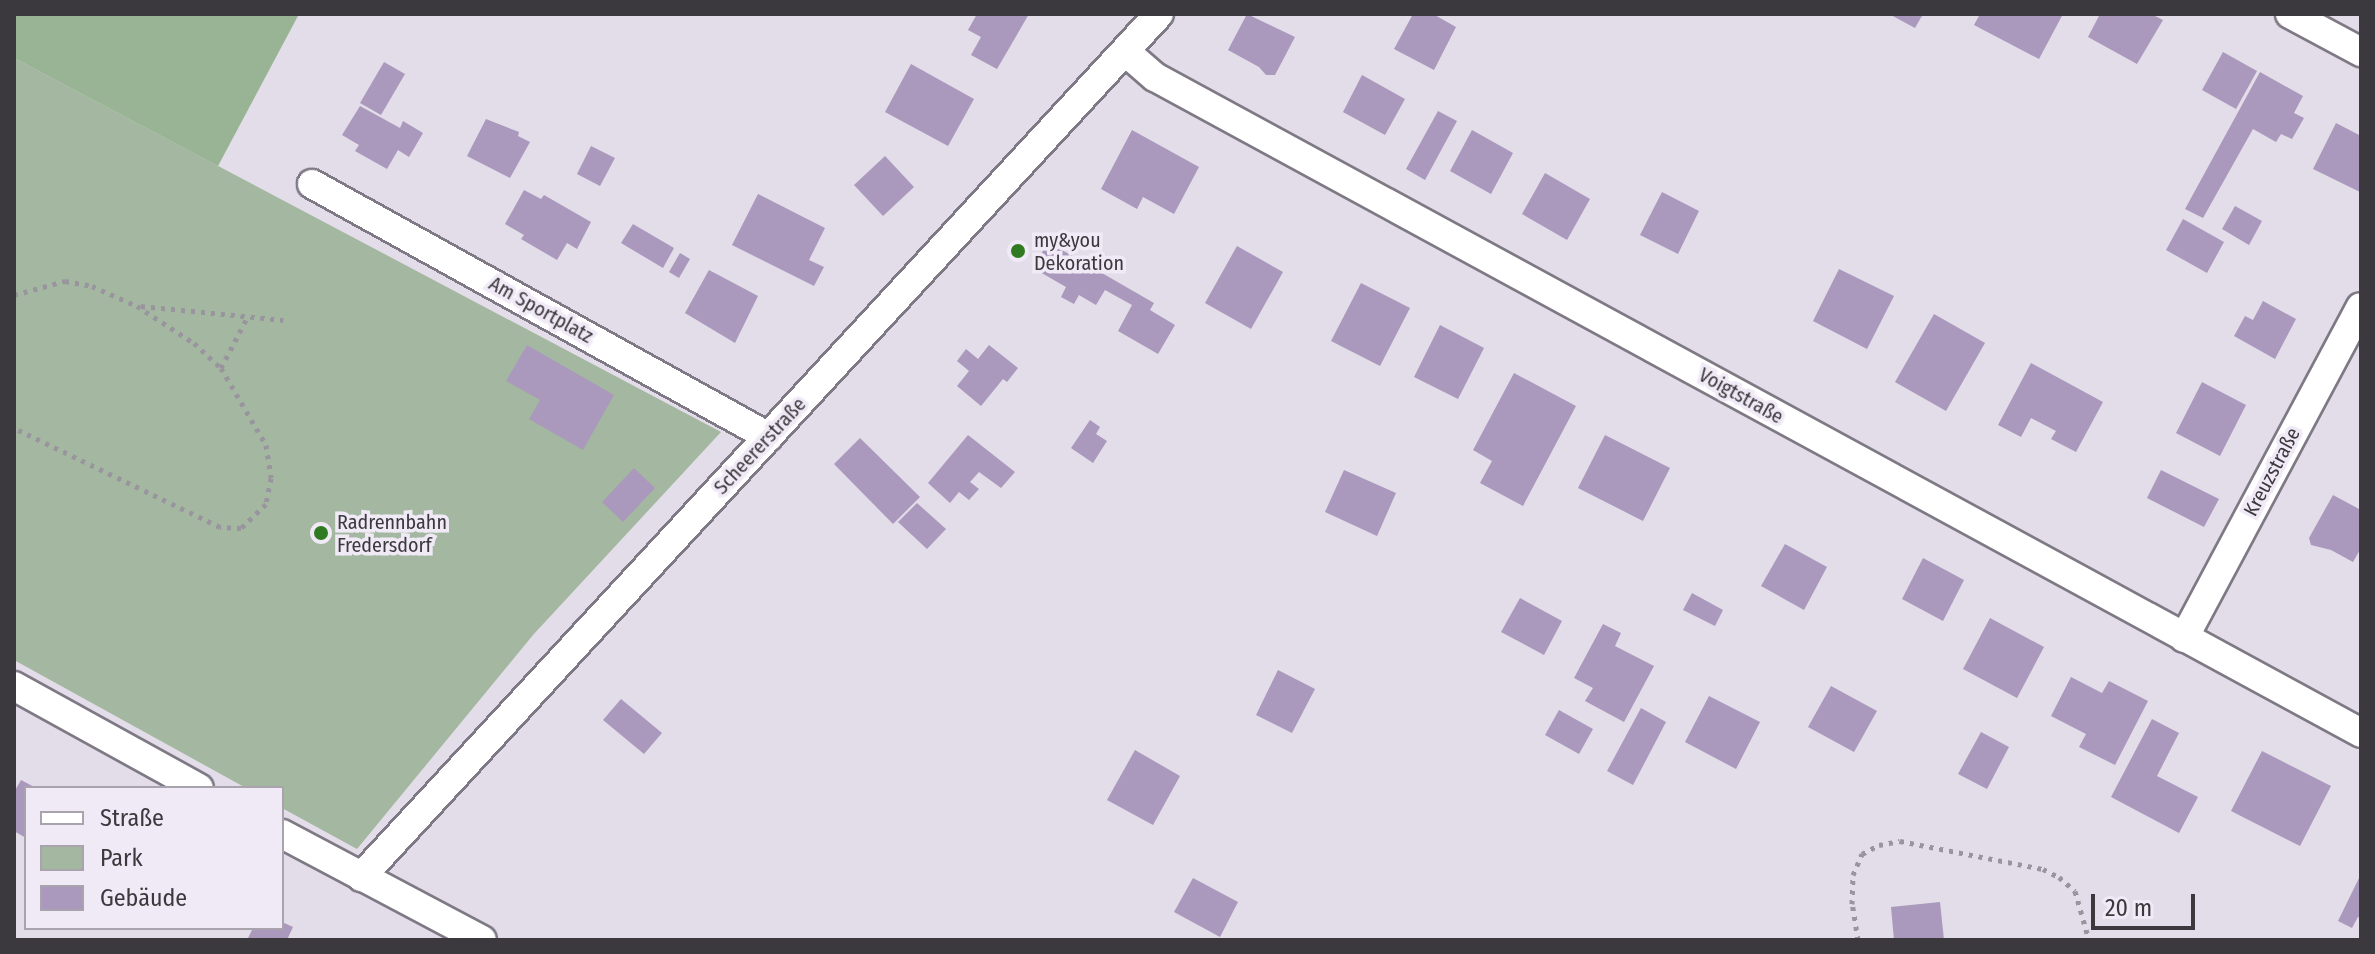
<!DOCTYPE html>
<meta charset="utf-8">
<style>
body{margin:0}
#map{position:relative;width:2375px;height:954px;overflow:hidden;background:#e2dde9;font-family:"Fira Sans Condensed",sans-serif}
div>[style]{position:absolute}
.green>*{inset:0;background:#a4b7a0}
.forest>*{inset:0;background:#99b494}
.building>*{inset:0;background:#aa99bc}
.path>*{height:5px;margin-top:-2.5px;transform-origin:0;background:repeating-linear-gradient(90deg,#99959e 0 4px,transparent 0 10px)}
.roads{filter:drop-shadow(2px 0 #7e7984) drop-shadow(-2px 0 #7e7984) drop-shadow(0 2px #7e7984) drop-shadow(0 -2px #7e7984)}
.street>*{height:28px;margin:-14px;padding:0 14px;transform-origin:14px;border-radius:14px;background:#fff}
.dots>*{width:22px;height:22px;translate:-50% -50%;box-sizing:border-box;border:4px solid #f0eaf6;border-radius:50%}
span{translate:-50% -50%;white-space:nowrap;text-align:center;line-height:1.15;-webkit-text-stroke:7px #f0eaf6;paint-order:stroke}
.poi-label{font-size:20px;color:#3b393d}
.left{translate:0 -50%;text-align:left}
.street-label{font-size:20px;color:#3b393d}
.frame{position:absolute;inset:0;border:16px solid #3b393d;pointer-events:none}
.legend{position:absolute;left:24px;top:786px;width:260px;height:144px;box-sizing:border-box;background:#f0eaf6;border:2px solid #a8a3ac;margin:0;padding:10px 14px;list-style:none;font-size:24px;color:#3b393d}
.legend li{display:flex;align-items:center;gap:16px;height:40px}
.legend b{width:40px;border:2px solid #a8a3ac}
.scale{position:absolute;left:2091px;top:894px;width:104px;height:36px;box-sizing:border-box;border:4px solid #3b393d;border-top:0;padding-left:10px;font-size:24px;line-height:28px;white-space:nowrap;color:#3b393d;-webkit-text-stroke:6px #f0eaf6;paint-order:stroke}
</style>
<div id="map">
<div class="green">
<i style="clip-path:polygon(14px 58px,721px 432px,533px 635px,357px 849px,282px 808px,282px 788px,246px 788px,14px 660px)"></i>
</div>
<div class="forest">
<i style="clip-path:polygon(14px 14px,299px 14px,218px 166px,14px 58px)"></i>
</div>
<div class="building">
<i style="clip-path:polygon(977px 14px,1029px 14px,997px 69px,971px 55px,981px 37px,968px 30px)"></i>
<i style="clip-path:polygon(1247px 14px,1295px 37px,1275px 75px,1266px 75px,1259px 67px,1228px 50px)"></i>
<i style="clip-path:polygon(1413px 14px,1433px 14px,1456px 27px,1434px 70px,1394px 49px)"></i>
<i style="clip-path:polygon(1889px 14px,1923px 14px,1915px 28px)"></i>
<i style="clip-path:polygon(1980px 14px,2063px 14px,2039px 59px,1974px 25px)"></i>
<i style="clip-path:polygon(2100px 14px,2151px 14px,2163px 20px,2137px 64px,2088px 37px)"></i>
<i style="clip-path:polygon(2223px 52px,2257px 71px,2236px 109px,2202px 90px)"></i>
<i style="clip-path:polygon(384px 62px,405px 74px,381px 115px,360px 103px)"></i>
<i style="clip-path:polygon(911px 64px,974px 99px,948px 146px,885px 112px)"></i>
<i style="clip-path:polygon(2260px 72px,2303px 96px,2294px 113px,2304px 118px,2292px 139px,2281px 134px,2276px 142px,2253px 129px,2203px 218px,2185px 209px)"></i>
<i style="clip-path:polygon(1362px 75px,1405px 99px,1385px 135px,1343px 112px)"></i>
<i style="clip-path:polygon(360px 106px,400px 128px,403px 121px,423px 133px,409px 157px,398px 150px,387px 169px,355px 151px,359px 145px,342px 135px)"></i>
<i style="clip-path:polygon(1438px 111px,1457px 121px,1425px 180px,1406px 169px)"></i>
<i style="clip-path:polygon(486px 119px,519px 132px,518px 136px,530px 142px,510px 178px,467px 156px)"></i>
<i style="clip-path:polygon(2336px 123px,2361px 136px,2360px 192px,2313px 169px)"></i>
<i style="clip-path:polygon(1132px 130px,1199px 167px,1174px 214px,1143px 197px,1137px 209px,1101px 189px)"></i>
<i style="clip-path:polygon(1472px 130px,1513px 153px,1491px 194px,1450px 171px)"></i>
<i style="clip-path:polygon(591px 146px,615px 158px,600px 186px,577px 174px)"></i>
<i style="clip-path:polygon(885px 156px,914px 187px,883px 216px,854px 185px)"></i>
<i style="clip-path:polygon(1545px 173px,1590px 199px,1567px 240px,1522px 214px)"></i>
<i style="clip-path:polygon(524px 190px,541px 199px,544px 195px,591px 222px,577px 249px,567px 243px,557px 260px,521px 239px,524px 235px,505px 224px)"></i>
<i style="clip-path:polygon(1662px 192px,1699px 211px,1678px 254px,1640px 235px)"></i>
<i style="clip-path:polygon(758px 194px,825px 228px,809px 260px,824px 267px,814px 286px,732px 245px)"></i>
<i style="clip-path:polygon(2235px 206px,2262px 221px,2249px 245px,2222px 229px)"></i>
<i style="clip-path:polygon(2183px 219px,2224px 242px,2207px 273px,2166px 250px)"></i>
<i style="clip-path:polygon(633px 224px,674px 248px,663px 268px,621px 243px)"></i>
<i style="clip-path:polygon(1048px 242px,1154px 303px,1150px 310px,1175px 325px,1158px 354px,1118px 331px,1132px 305px,1105px 290px,1096px 305px,1079px 295px,1074px 304px,1061px 297px,1066px 287px,1033px 268px)"></i>
<i style="clip-path:polygon(1237px 246px,1283px 272px,1251px 329px,1205px 303px)"></i>
<i style="clip-path:polygon(680px 253px,690px 259px,679px 278px,669px 272px)"></i>
<i style="clip-path:polygon(1839px 269px,1894px 296px,1867px 349px,1813px 321px)"></i>
<i style="clip-path:polygon(709px 270px,758px 296px,735px 343px,685px 313px)"></i>
<i style="clip-path:polygon(1361px 283px,1410px 308px,1380px 366px,1331px 341px)"></i>
<i style="clip-path:polygon(2263px 301px,2296px 319px,2275px 359px,2234px 336px,2245px 316px,2253px 320px)"></i>
<i style="clip-path:polygon(1934px 314px,1985px 343px,1946px 411px,1895px 382px)"></i>
<i style="clip-path:polygon(1440px 325px,1484px 348px,1458px 399px,1414px 377px)"></i>
<i style="clip-path:polygon(527px 345px,614px 395px,583px 450px,529px 419px,540px 400px,506px 381px)"></i>
<i style="clip-path:polygon(989px 345px,1018px 368px,1007px 382px,1003px 379px,981px 406px,957px 386px,969px 371px,957px 361px,966px 349px,978px 359px)"></i>
<i style="clip-path:polygon(2031px 363px,2103px 402px,2076px 452px,2051px 439px,2056px 431px,2031px 418px,2021px 437px,1998px 425px)"></i>
<i style="clip-path:polygon(1514px 373px,1576px 406px,1523px 506px,1480px 483px,1492px 461px,1473px 450px)"></i>
<i style="clip-path:polygon(2202px 382px,2246px 405px,2220px 456px,2176px 433px)"></i>
<i style="clip-path:polygon(1090px 420px,1100px 427px,1096px 434px,1107px 441px,1093px 463px,1071px 448px)"></i>
<i style="clip-path:polygon(968px 435px,1015px 472px,1001px 488px,979px 472px,970px 482px,979px 489px,969px 500px,959px 492px,950px 503px,928px 483px)"></i>
<i style="clip-path:polygon(1605px 435px,1670px 468px,1643px 521px,1578px 488px)"></i>
<i style="clip-path:polygon(860px 438px,920px 497px,893px 524px,834px 464px)"></i>
<i style="clip-path:polygon(634px 468px,655px 488px,623px 522px,602px 502px)"></i>
<i style="clip-path:polygon(1344px 470px,1396px 493px,1377px 536px,1325px 512px)"></i>
<i style="clip-path:polygon(2161px 470px,2219px 499px,2204px 527px,2147px 498px)"></i>
<i style="clip-path:polygon(2333px 495px,2361px 510px,2361px 548px,2353px 562px,2331px 550px,2311px 545px,2309px 538px)"></i>
<i style="clip-path:polygon(917px 503px,946px 529px,927px 549px,898px 522px)"></i>
<i style="clip-path:polygon(1785px 544px,1827px 567px,1804px 610px,1761px 586px)"></i>
<i style="clip-path:polygon(1923px 558px,1964px 580px,1943px 621px,1902px 599px)"></i>
<i style="clip-path:polygon(1692px 593px,1723px 610px,1715px 626px,1683px 610px)"></i>
<i style="clip-path:polygon(1520px 598px,1562px 621px,1544px 655px,1501px 632px)"></i>
<i style="clip-path:polygon(1990px 618px,2044px 647px,2017px 698px,1963px 669px)"></i>
<i style="clip-path:polygon(1603px 624px,1621px 633px,1615px 646px,1654px 666px,1624px 722px,1585px 701px,1593px 688px,1574px 678px)"></i>
<i style="clip-path:polygon(1278px 670px,1315px 689px,1292px 733px,1256px 715px)"></i>
<i style="clip-path:polygon(2071px 677px,2102px 693px,2109px 681px,2148px 701px,2115px 765px,2079px 747px,2086px 734px,2051px 716px)"></i>
<i style="clip-path:polygon(1831px 686px,1877px 711px,1854px 752px,1808px 727px)"></i>
<i style="clip-path:polygon(1709px 696px,1760px 722px,1736px 769px,1685px 742px)"></i>
<i style="clip-path:polygon(621px 699px,662px 733px,644px 754px,603px 720px)"></i>
<i style="clip-path:polygon(1641px 708px,1666px 722px,1633px 785px,1607px 771px)"></i>
<i style="clip-path:polygon(1559px 710px,1593px 729px,1579px 754px,1545px 735px)"></i>
<i style="clip-path:polygon(2152px 719px,2179px 733px,2157px 776px,2198px 797px,2179px 833px,2111px 797px)"></i>
<i style="clip-path:polygon(1981px 732px,2009px 747px,1987px 789px,1958px 774px)"></i>
<i style="clip-path:polygon(1135px 750px,1180px 776px,1153px 825px,1107px 800px)"></i>
<i style="clip-path:polygon(2262px 751px,2331px 786px,2300px 846px,2231px 811px)"></i>
<i style="clip-path:polygon(21px 780px,36px 788px,26px 788px,26px 838px,14px 831px,14px 792px)"></i>
<i style="clip-path:polygon(2361px 874px,2361px 918px,2358px 917px,2352px 928px,2338px 921px)"></i>
<i style="clip-path:polygon(1193px 878px,1238px 902px,1220px 937px,1174px 912px)"></i>
<i style="clip-path:polygon(1940px 902px,1944px 940px,1894px 940px,1891px 907px)"></i>
<i style="clip-path:polygon(282px 922px,293px 927px,287px 940px,247px 940px,253px 928px,282px 928px)"></i>
</div>
<div class="path">
<i style="left:14px;top:295px;width:53px;rotate:-15.4deg"></i>
<i style="left:65px;top:281px;width:27px;rotate:10deg"></i>
<i style="left:92px;top:286px;width:49px;rotate:24deg"></i>
<i style="left:137px;top:306px;width:68px;rotate:33deg"></i>
<i style="left:194px;top:343px;width:37px;rotate:43deg"></i>
<i style="left:221px;top:368px;width:89px;rotate:59.7deg"></i>
<i style="left:266px;top:445px;width:33px;rotate:81deg"></i>
<i style="left:271px;top:478px;width:26px;rotate:101deg"></i>
<i style="left:266px;top:504px;width:35px;rotate:136deg"></i>
<i style="left:241px;top:528px;width:21px;rotate:-177deg"></i>
<i style="left:220px;top:527px;width:229px;rotate:-154.3deg"></i>
<i style="left:141px;top:306px;width:143px;rotate:5.6deg"></i>
<i style="left:221px;top:368px;width:59px;rotate:-62.6deg"></i>
<i style="left:1858px;top:940px;width:36px;rotate:-99deg"></i>
<i style="left:1852px;top:904px;width:29px;rotate:-88deg"></i>
<i style="left:1853px;top:875px;width:23px;rotate:-67deg"></i>
<i style="left:1862px;top:854px;width:19px;rotate:-28deg"></i>
<i style="left:1879px;top:845px;width:21px;rotate:-11deg"></i>
<i style="left:1900px;top:841px;width:146px;rotate:11.1deg"></i>
<i style="left:2043px;top:869px;width:18px;rotate:27deg"></i>
<i style="left:2059px;top:877px;width:21px;rotate:41deg"></i>
<i style="left:2075px;top:891px;width:51px;rotate:74.1deg"></i>
</div>
<div class="roads">
<div class="street">
<i style="left:2290px;top:14px;width:81px;rotate:28.2deg"></i>
<i style="left:1126px;top:52px;width:38px;rotate:41deg"></i>
<i style="left:1155px;top:77px;width:1373px;rotate:28.54deg"></i>
<i style="left:312px;top:184px;width:522px;rotate:28.97deg"></i>
<i style="left:2184px;top:638px;width:375px;rotate:-61.9deg"></i>
<i style="left:14px;top:686px;width:211px;rotate:28.9deg"></i>
<i style="left:282px;top:834px;width:226px;rotate:27.9deg"></i>
<i style="left:361px;top:877px;width:1175px;rotate:-47.24deg"></i>
</div>
</div>
<div class="dots">
<i style="left:1018px;top:251px;background:#307b22"></i>
<i style="left:321px;top:533px;background:#307b22"></i>
</div>
<div class="poi-label">
<span class="left" style="left:1034px;top:252px">my&amp;you<br>Dekoration</span>
<span class="left" style="left:337px;top:534px">Radrennbahn<br>Fredersdorf</span>
</div>
<div class="street-label">
<span style="left:541px;top:310px;rotate:29deg">Am Sportplatz</span>
<span style="left:1741px;top:396px;rotate:29deg">Voigtstraße</span>
<span style="left:760px;top:446px;rotate:-47deg">Scheererstraße</span>
<span style="left:2272px;top:472px;rotate:-62deg">Kreuzstraße</span>
</div>
<div class="frame"></div>
<ul class="legend">
<li><b style="height:10px;background:#fff"></b>Straße</li>
<li><b style="height:22px;background:#a4b7a0"></b>Park</li>
<li><b style="height:22px;background:#aa99bc"></b>Gebäude</li>
</ul>
<div class="scale">20 m</div>
</div>
